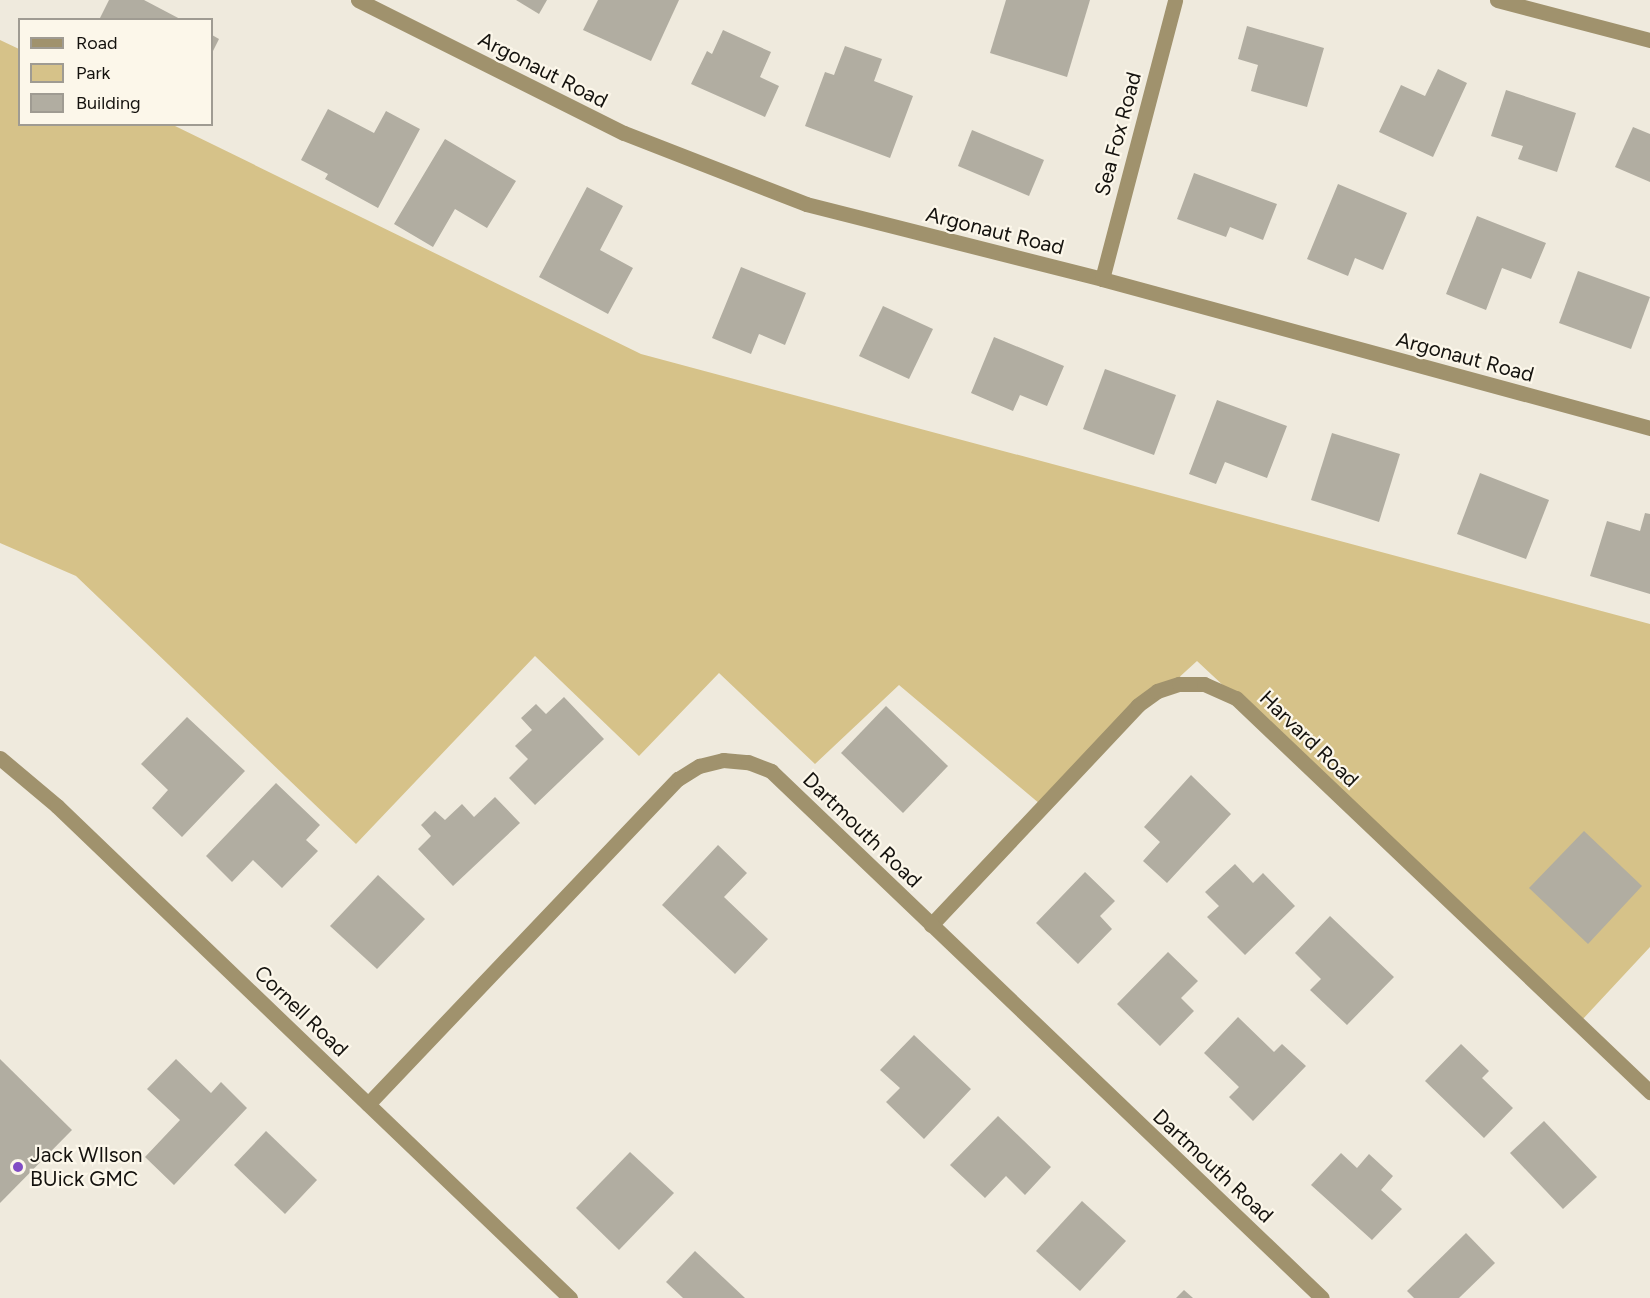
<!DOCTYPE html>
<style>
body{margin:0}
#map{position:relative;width:1650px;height:1298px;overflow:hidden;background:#efeadd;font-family:Figtree,sans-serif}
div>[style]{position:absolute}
.green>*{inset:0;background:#d6c289}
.building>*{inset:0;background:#b1ada1}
.street>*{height:15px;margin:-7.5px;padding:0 7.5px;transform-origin:7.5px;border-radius:7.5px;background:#a0926d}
.dots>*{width:16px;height:16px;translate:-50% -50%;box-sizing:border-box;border:3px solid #fcf7ea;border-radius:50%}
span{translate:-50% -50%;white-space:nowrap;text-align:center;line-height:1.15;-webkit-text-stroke:4.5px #fcf7ea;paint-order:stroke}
.street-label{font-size:21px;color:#14120e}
.poi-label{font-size:21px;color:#14120e}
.left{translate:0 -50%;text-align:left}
.legend{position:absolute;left:18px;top:18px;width:195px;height:108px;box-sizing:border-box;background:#fcf7ea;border:2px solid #9f9b92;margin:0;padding:8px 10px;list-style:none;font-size:18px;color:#14120e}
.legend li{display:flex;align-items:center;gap:12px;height:30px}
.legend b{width:30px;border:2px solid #9f9b92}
</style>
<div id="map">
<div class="green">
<i style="clip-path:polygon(0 40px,19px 49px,20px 124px,173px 125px,641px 354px,1650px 624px,1650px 947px,1582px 1020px,1197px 661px,1040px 804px,899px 685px,815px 764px,719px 673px,639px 756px,535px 656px,356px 844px,76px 576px,0 543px)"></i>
</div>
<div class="building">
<i style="clip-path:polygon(109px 0,144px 0,182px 20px,99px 20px)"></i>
<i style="clip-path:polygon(516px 0,547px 0,539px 14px)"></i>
<i style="clip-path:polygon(598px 0,679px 0,651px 61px,583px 30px)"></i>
<i style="clip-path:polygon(1006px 0,1090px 0,1067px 77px,990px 53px)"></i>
<i style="clip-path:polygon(1247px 26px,1324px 48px,1307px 107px,1251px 91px,1258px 65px,1238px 59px)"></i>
<i style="clip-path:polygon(723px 30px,771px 52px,760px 77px,779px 86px,765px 117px,691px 84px,707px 51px,712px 54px)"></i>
<i style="clip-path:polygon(212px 35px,219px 39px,212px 53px)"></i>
<i style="clip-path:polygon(845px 46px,882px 59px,874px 81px,913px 96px,890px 158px,805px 126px,825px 72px,834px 75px)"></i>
<i style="clip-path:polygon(1438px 69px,1467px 83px,1433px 157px,1379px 132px,1401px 85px,1425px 96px)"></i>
<i style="clip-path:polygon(1506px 90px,1576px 113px,1557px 172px,1518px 159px,1523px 146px,1491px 136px)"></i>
<i style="clip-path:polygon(328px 109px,374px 133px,386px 111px,420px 129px,378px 208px,325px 179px,328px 174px,301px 160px)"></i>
<i style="clip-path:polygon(1633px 127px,1650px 134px,1650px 182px,1615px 167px)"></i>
<i style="clip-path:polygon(972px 130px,1044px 160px,1029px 196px,958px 166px)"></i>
<i style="clip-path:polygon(445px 139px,516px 181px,487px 228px,455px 209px,433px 247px,394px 224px)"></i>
<i style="clip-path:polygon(1194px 173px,1277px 204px,1263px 240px,1230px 227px,1226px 237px,1177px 219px)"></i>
<i style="clip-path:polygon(1338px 184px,1407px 213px,1383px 270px,1355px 258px,1348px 276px,1307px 259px)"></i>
<i style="clip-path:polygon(587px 187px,623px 206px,600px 250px,633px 268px,608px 314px,539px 277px)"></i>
<i style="clip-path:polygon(1477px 216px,1546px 243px,1531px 279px,1502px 268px,1486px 310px,1446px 294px)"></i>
<i style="clip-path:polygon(741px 267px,806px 293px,785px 345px,759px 334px,751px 354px,712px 338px)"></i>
<i style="clip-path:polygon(1578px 271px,1650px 297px,1631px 349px,1559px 323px)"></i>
<i style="clip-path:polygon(883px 306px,933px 329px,909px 379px,859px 356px)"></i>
<i style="clip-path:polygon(994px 337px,1064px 366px,1047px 406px,1020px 395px,1013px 411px,971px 393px)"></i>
<i style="clip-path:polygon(1105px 369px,1176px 395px,1154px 455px,1083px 429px)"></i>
<i style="clip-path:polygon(1217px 400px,1287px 426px,1267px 478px,1225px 462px,1216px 484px,1189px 474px)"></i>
<i style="clip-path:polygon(1332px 433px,1400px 454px,1379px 522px,1311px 500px)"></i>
<i style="clip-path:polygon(1480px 473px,1549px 500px,1526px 559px,1457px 534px)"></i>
<i style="clip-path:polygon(1645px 513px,1650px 514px,1650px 594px,1590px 576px,1607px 521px,1640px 531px)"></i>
<i style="clip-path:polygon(564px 697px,604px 739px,535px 805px,509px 778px,528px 759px,515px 746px,532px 730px,521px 718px,536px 704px,546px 714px)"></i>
<i style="clip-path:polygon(886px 706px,948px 766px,903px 813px,841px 753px)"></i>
<i style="clip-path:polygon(187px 717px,245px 771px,182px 837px,152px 808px,168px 790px,141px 764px)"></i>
<i style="clip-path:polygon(1191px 775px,1231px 814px,1167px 883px,1143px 861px,1160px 842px,1144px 827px)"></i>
<i style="clip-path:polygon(276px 783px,320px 825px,306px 840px,318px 851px,282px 888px,253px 860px,232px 882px,206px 856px)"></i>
<i style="clip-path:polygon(495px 797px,520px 823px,453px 886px,418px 849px,431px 836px,421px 825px,435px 811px,445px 820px,462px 804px,474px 817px)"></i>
<i style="clip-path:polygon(1584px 831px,1642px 886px,1588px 944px,1529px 888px)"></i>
<i style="clip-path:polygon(718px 845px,747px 873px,724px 897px,768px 939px,735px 974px,662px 905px)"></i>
<i style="clip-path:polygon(1235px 864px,1253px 883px,1263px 873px,1295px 906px,1245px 955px,1207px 917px,1219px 906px,1205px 892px)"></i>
<i style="clip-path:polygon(1085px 872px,1115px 901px,1100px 916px,1112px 929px,1078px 964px,1036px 923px)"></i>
<i style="clip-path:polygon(378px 875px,425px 919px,377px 969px,330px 926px)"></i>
<i style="clip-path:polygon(1330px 916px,1394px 977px,1347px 1025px,1310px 990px,1321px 979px,1295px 953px)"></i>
<i style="clip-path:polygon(1168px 952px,1198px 981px,1181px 998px,1194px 1011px,1160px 1046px,1117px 1004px)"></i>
<i style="clip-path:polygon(1238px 1017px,1274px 1052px,1282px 1044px,1306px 1066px,1253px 1121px,1229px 1097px,1239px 1087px,1204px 1053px)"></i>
<i style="clip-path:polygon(914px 1035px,971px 1089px,924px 1139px,886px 1102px,900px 1088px,880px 1070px)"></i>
<i style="clip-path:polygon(1461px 1044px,1489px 1071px,1482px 1078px,1513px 1108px,1484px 1138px,1425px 1081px)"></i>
<i style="clip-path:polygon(0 1059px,72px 1130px,0 1203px)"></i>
<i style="clip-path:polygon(176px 1059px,211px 1093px,221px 1082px,247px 1108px,174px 1185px,145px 1157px,180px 1120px,147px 1089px)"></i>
<i style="clip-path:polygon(998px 1116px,1051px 1167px,1025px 1195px,1006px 1176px,985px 1198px,950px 1165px)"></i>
<i style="clip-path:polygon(1544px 1121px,1597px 1177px,1563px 1209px,1510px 1153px)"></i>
<i style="clip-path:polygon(266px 1131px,317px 1180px,285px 1214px,234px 1165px)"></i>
<i style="clip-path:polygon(630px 1152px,674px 1193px,619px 1250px,576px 1208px)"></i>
<i style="clip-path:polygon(1341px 1153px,1357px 1168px,1369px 1154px,1393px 1176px,1381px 1190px,1402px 1209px,1372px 1240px,1311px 1185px)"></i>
<i style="clip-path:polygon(1082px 1201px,1126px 1241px,1080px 1291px,1036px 1251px)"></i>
<i style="clip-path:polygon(1466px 1233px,1495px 1263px,1459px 1298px,1414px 1298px,1407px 1291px)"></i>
<i style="clip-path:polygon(695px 1251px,745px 1298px,683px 1298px,666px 1282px)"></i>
<i style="clip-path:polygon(1184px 1290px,1193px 1298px,1176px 1298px)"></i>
</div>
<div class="street">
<i style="left:358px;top:0;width:297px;rotate:26.6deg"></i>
<i style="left:624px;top:133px;width:195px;rotate:21.3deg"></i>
<i style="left:806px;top:204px;width:305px;rotate:14.2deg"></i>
<i style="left:1102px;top:279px;width:568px;rotate:15.21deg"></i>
<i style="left:1497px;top:0;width:158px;rotate:14.7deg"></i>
<i style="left:1102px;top:279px;width:288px;rotate:-75.3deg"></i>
<i style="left:0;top:758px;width:75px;rotate:40.1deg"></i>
<i style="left:57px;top:806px;width:711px;rotate:43.8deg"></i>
<i style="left:931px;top:925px;width:302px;rotate:-46.7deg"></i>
<i style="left:1138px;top:705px;width:24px;rotate:-36deg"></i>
<i style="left:1157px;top:691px;width:23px;rotate:-18deg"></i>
<i style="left:1179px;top:684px;width:25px"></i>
<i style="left:1204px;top:684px;width:35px;rotate:24deg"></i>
<i style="left:1236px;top:698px;width:572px;rotate:43.58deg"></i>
<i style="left:368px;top:1104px;width:449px;rotate:-46.4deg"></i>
<i style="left:678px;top:779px;width:25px;rotate:-32deg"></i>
<i style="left:699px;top:766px;width:25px;rotate:-14deg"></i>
<i style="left:723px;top:760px;width:25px;rotate:5deg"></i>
<i style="left:748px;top:762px;width:25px;rotate:21deg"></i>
<i style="left:771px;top:771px;width:762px;rotate:43.72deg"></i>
</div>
<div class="dots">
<i style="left:18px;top:1167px;background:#814dc5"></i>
</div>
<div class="street-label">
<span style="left:543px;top:70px;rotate:27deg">Argonaut Road</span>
<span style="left:1118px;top:134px;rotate:-75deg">Sea Fox Road</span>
<span style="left:995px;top:231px;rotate:14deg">Argonaut Road</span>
<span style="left:1465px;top:357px;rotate:15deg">Argonaut Road</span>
<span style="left:1309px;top:739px;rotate:44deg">Harvard Road</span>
<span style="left:862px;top:830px;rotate:44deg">Dartmouth Road</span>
<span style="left:301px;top:1011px;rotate:44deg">Cornell Road</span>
<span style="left:1213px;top:1166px;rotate:43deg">Dartmouth Road</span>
</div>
<div class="poi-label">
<span class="left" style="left:30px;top:1167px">Jack WIlson<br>BUick GMC</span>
</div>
<ul class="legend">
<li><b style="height:8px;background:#a0926d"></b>Road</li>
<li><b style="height:16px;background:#d6c289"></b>Park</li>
<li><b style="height:16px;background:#b1ada1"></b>Building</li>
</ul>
</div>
